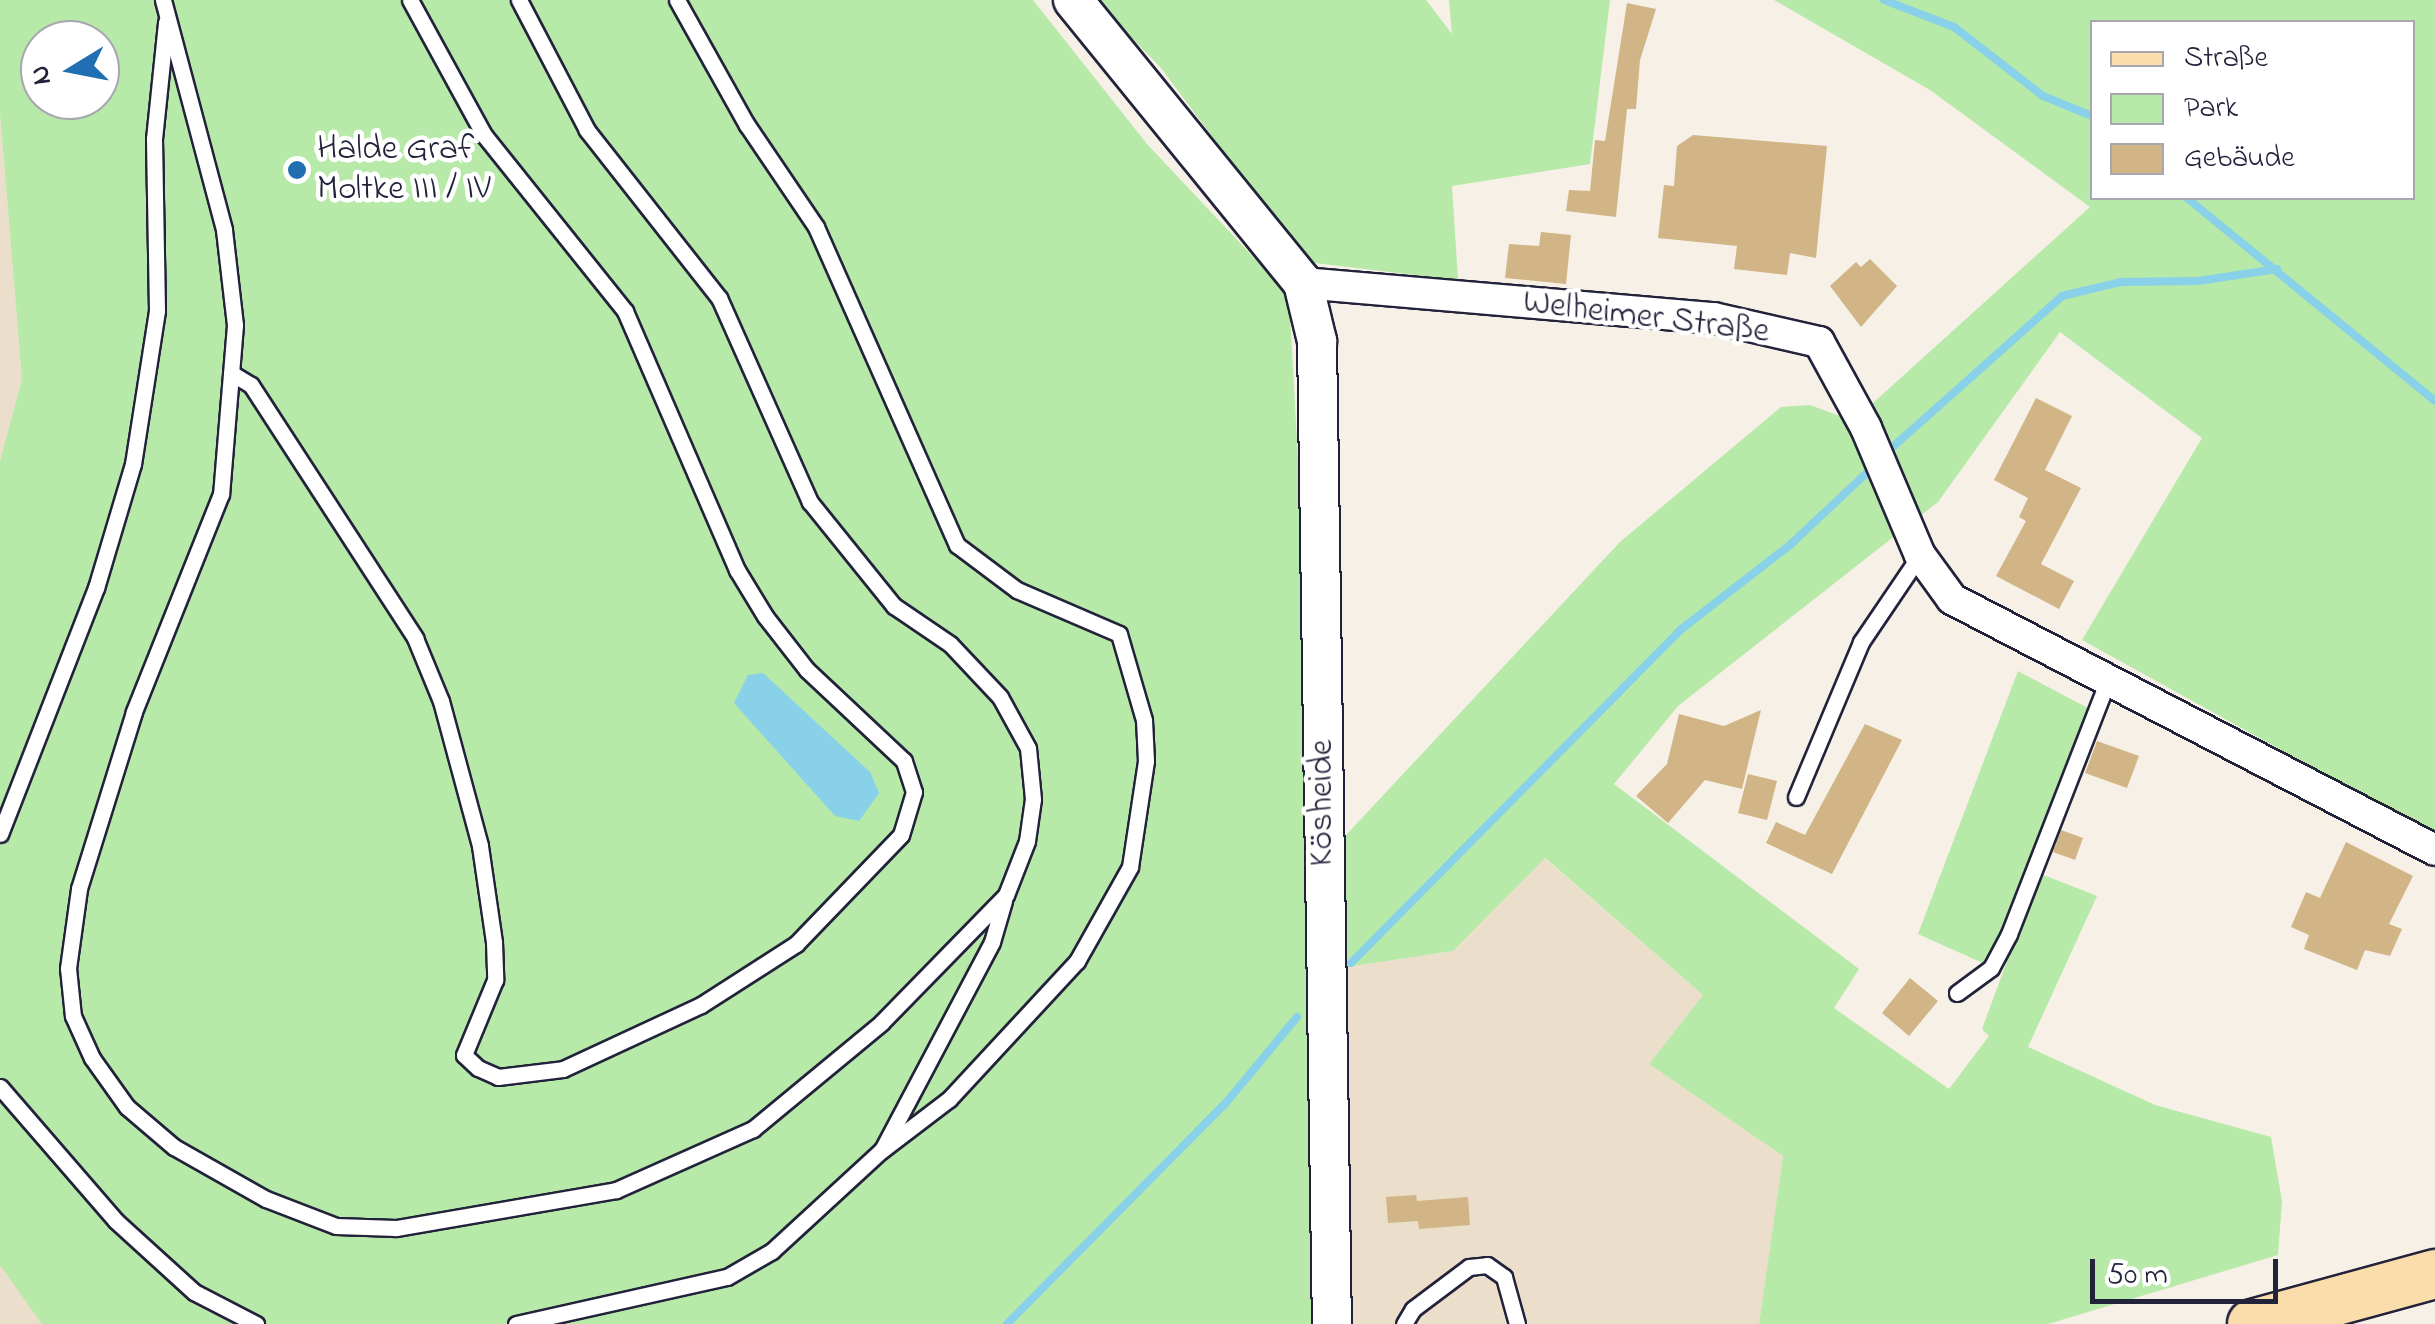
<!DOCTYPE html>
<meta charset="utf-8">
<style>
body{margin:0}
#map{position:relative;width:2435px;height:1324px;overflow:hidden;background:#f6f0e7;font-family:"Indie Flower",sans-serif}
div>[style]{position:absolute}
.built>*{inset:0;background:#ebdeca}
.green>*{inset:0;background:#b7e9a8}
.water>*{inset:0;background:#88d1e9}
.stream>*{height:8px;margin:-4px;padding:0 4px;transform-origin:4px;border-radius:4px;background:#88d1e9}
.building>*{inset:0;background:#d1b586}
.roads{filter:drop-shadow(2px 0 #22223b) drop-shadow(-2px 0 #22223b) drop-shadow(0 2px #22223b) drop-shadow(0 -2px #22223b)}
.service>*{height:15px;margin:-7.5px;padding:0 7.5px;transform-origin:7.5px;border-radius:7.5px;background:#fff}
.minor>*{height:30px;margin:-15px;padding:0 15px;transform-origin:15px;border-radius:15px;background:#fff}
.tertiary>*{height:38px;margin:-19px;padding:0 19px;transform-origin:19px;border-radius:19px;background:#fff}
.primary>*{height:48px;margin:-24px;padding:0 24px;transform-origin:24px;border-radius:24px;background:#faddab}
.dots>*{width:28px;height:28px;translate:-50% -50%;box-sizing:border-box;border:5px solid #fff;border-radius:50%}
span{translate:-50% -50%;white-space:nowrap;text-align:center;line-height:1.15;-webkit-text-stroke:9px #fff;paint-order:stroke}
.poi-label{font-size:35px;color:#22223b}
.left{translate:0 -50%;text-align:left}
.street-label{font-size:35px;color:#22223b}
.legend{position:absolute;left:2090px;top:20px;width:325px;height:180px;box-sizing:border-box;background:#fff;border:2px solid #a7a7b1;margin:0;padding:12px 18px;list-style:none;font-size:30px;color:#22223b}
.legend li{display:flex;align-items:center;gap:20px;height:50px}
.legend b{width:50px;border:2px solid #a7a7b1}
.north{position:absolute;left:20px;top:20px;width:100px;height:100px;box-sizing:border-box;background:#fff;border:2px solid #a7a7b1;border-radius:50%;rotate:260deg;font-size:28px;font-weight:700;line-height:40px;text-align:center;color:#22223b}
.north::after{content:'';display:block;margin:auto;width:35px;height:45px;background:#1f6fb2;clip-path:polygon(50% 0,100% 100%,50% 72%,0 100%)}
.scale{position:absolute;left:2090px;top:1259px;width:188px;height:45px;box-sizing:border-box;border:5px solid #22223b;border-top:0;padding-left:12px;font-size:30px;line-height:35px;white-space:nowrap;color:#22223b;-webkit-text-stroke:8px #fff;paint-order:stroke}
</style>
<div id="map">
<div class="built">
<i style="clip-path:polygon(0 114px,22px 379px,0 461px)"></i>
<i style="clip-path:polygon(1544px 858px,1703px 995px,1649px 1064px,1783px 1156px,1759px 1324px,1351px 1324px,1340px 968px,1453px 951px)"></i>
<i style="clip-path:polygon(0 1265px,5px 1269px,42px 1324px,0 1324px)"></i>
</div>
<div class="green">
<i style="clip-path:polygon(evenodd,0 0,1033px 0,1147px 144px,1289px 295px,1304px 569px,1313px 1324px,42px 1324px,0 1265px,0 461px,22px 379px,0 114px,0 0,40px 40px,100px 40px,100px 100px,40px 100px,40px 40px)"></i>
<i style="clip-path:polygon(1095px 0,1426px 0,1452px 34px,1449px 0,1610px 0,1590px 164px,1452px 186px,1458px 280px,1306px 262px,1161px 68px)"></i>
<i style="clip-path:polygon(evenodd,1774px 0,2435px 0,2435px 835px,2082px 640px,2202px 438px,2060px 332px,1938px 502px,1678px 706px,1614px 784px,1859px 969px,1834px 1008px,1949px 1089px,1989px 1036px,1982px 1029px,2009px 956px,1997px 949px,1985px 964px,1918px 934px,2018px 671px,2101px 715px,2041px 874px,2097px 896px,2028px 1047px,2155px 1105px,2271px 1137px,2282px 1201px,2278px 1255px,2048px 1324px,1759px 1324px,1783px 1156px,1649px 1064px,1703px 995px,1545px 858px,1453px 951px,1340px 968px,1346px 835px,1620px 542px,1781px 407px,1810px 405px,1853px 421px,2090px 207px,1930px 90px,1774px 0,2092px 22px,2412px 22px,2412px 198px,2092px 198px,2092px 22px)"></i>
</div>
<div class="water">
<i style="clip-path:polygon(763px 673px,870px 772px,879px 793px,859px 821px,835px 816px,734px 703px,748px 675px)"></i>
</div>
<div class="stream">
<i style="left:1884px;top:0;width:75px;rotate:21.1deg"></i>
<i style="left:1954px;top:27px;width:113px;rotate:37.8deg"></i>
<i style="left:2043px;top:96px;width:53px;rotate:22.2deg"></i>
<i style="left:2187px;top:198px;width:320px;rotate:39.3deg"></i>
<i style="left:1886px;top:453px;width:236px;rotate:-41.7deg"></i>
<i style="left:2062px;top:296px;width:61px;rotate:-13.3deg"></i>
<i style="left:2121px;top:282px;width:77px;rotate:-0.7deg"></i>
<i style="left:2198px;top:281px;width:80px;rotate:-8.6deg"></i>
<i style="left:1351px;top:963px;width:467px;rotate:-45.3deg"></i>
<i style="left:1679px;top:631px;width:142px;rotate:-37.8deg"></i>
<i style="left:1791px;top:544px;width:112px;rotate:-43.2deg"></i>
<i style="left:1007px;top:1324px;width:310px;rotate:-45.3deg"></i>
<i style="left:1225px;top:1104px;width:113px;rotate:-50.4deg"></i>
</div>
<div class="building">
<i style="clip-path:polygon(1627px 3px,1656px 9px,1640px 60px,1636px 109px,1627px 109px,1616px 217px,1566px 211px,1569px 190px,1590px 191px,1595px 140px,1605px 141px)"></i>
<i style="clip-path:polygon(1693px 135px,1827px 146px,1816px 258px,1790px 253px,1787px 275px,1734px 269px,1737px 246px,1658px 238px,1664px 185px,1674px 186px,1677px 146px)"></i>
<i style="clip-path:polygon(1541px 232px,1571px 235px,1566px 284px,1505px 278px,1509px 244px,1539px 246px)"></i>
<i style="clip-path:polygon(1870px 259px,1897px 286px,1861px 327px,1830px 286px,1856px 262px,1861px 267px)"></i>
<i style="clip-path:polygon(2036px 398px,2072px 416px,2045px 470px,2081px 488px,2041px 564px,2074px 581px,2059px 609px,1996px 576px,2026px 521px,2019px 517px,2028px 498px,1994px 480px)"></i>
<i style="clip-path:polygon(1761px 710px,1742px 789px,1705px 780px,1668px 823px,1636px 796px,1667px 764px,1679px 714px,1724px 726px)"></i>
<i style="clip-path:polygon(1865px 724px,1902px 740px,1832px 874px,1766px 843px,1776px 822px,1805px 835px)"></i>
<i style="clip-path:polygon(2097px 741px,2139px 756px,2127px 788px,2085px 773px)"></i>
<i style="clip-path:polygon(1748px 774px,1777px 781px,1767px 820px,1738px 813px)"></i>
<i style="clip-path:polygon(2061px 830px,2083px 838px,2075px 860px,2053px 852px)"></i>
<i style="clip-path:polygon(2346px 842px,2413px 876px,2389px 924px,2402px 929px,2390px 956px,2365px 950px,2357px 970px,2304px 949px,2309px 935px,2291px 927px,2306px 892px,2320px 898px)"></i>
<i style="clip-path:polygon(1910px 978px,1938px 1001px,1909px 1036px,1882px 1013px)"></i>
<i style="clip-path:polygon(1416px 1195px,1417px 1201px,1468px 1197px,1470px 1225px,1419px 1229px,1418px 1221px,1388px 1223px,1386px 1197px)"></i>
</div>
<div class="roads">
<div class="service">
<i style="left:163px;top:0;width:238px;rotate:75.1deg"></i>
<i style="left:224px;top:230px;width:96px;rotate:83.4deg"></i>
<i style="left:235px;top:325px;width:170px;rotate:94.7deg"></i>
<i style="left:221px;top:494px;width:235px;rotate:111.8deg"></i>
<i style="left:134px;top:712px;width:185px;rotate:107.3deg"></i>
<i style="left:79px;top:889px;width:80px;rotate:97.9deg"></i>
<i style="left:68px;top:968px;width:48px;rotate:84.1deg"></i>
<i style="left:73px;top:1016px;width:46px;rotate:65.7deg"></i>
<i style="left:92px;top:1058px;width:60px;rotate:54.5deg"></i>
<i style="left:127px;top:1107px;width:62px;rotate:40.4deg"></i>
<i style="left:174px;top:1147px;width:106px;rotate:29.5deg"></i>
<i style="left:266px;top:1199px;width:75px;rotate:21.1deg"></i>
<i style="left:336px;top:1226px;width:60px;rotate:1.9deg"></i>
<i style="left:396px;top:1228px;width:223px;rotate:-9.8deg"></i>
<i style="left:616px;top:1190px;width:150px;rotate:-24deg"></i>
<i style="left:753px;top:1129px;width:166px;rotate:-39.6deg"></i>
<i style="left:881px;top:1023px;width:179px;rotate:-45.7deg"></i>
<i style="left:1006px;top:895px;width:58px;rotate:-68.7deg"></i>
<i style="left:1027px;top:841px;width:42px;rotate:-81.9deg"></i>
<i style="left:1033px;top:799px;width:51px;rotate:-95.6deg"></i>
<i style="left:1028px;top:748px;width:58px;rotate:-118.8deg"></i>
<i style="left:1000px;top:697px;width:73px;rotate:-133.3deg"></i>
<i style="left:950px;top:644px;width:68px;rotate:-145.8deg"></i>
<i style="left:894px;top:606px;width:134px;rotate:-128.9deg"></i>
<i style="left:810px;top:502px;width:223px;rotate:-114deg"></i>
<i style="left:719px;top:298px;width:214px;rotate:-128.2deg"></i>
<i style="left:587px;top:130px;width:147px;rotate:-117.6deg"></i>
<i style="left:677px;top:0;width:143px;rotate:60.8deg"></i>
<i style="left:747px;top:125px;width:123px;rotate:55.9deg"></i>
<i style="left:816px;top:227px;width:348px;rotate:66.1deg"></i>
<i style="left:957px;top:545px;width:75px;rotate:36.9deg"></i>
<i style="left:1017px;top:590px;width:111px;rotate:23.3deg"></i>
<i style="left:1119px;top:634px;width:90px;rotate:73.8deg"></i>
<i style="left:1144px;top:720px;width:41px;rotate:87.2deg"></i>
<i style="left:1146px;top:761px;width:107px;rotate:98.6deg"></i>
<i style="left:1130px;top:867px;width:108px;rotate:119.4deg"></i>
<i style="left:1077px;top:961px;width:188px;rotate:132.8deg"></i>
<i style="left:949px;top:1099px;width:84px;rotate:142.7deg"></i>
<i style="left:231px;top:373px;width:23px;rotate:31deg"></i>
<i style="left:251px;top:385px;width:302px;rotate:57deg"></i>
<i style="left:415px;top:638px;width:68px;rotate:67.6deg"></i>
<i style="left:441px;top:701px;width:150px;rotate:74.9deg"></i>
<i style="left:480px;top:846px;width:97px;rotate:81.7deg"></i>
<i style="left:494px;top:942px;width:38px;rotate:88deg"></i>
<i style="left:495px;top:980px;width:81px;rotate:112.5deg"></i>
<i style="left:464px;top:1055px;width:19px;rotate:43deg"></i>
<i style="left:478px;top:1068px;width:22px;rotate:24deg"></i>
<i style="left:498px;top:1077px;width:65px;rotate:-7deg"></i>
<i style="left:563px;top:1069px;width:152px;rotate:-24.9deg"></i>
<i style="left:701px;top:1005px;width:113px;rotate:-32.7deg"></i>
<i style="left:796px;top:944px;width:151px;rotate:-46.1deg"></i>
<i style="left:901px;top:835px;width:45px;rotate:-73.2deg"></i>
<i style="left:914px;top:792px;width:33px;rotate:-108deg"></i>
<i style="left:904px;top:761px;width:133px;rotate:-136.8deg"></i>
<i style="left:807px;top:670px;width:68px;rotate:-127.9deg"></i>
<i style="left:765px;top:616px;width:54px;rotate:-121.3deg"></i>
<i style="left:737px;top:570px;width:282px;rotate:-113.4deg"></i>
<i style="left:625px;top:311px;width:226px;rotate:-128.7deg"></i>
<i style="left:484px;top:135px;width:154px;rotate:-118.7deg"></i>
<i style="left:1796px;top:797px;width:168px;rotate:-67.2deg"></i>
<i style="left:1861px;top:642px;width:105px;rotate:-55.9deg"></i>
<i style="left:0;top:834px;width:264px;rotate:-68.7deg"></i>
<i style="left:96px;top:588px;width:129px;rotate:-73.4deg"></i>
<i style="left:133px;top:464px;width:155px;rotate:-81.1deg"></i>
<i style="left:157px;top:311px;width:172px;rotate:-91deg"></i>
<i style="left:154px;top:139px;width:118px;rotate:-84.1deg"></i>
<i style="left:1957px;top:993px;width:42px;rotate:-36.3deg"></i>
<i style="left:1991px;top:968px;width:38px;rotate:-62deg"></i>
<i style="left:2009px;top:934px;width:270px;rotate:-68.7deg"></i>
<i style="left:0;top:1087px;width:177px;rotate:49.1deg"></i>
<i style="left:116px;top:1221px;width:105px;rotate:42.3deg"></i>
<i style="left:194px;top:1292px;width:70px;rotate:27.3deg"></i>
<i style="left:516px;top:1324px;width:216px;rotate:-12.6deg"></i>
<i style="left:727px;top:1277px;width:52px;rotate:-30deg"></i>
<i style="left:772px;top:1251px;width:149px;rotate:-42.6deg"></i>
<i style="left:882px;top:1150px;width:235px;rotate:-62.1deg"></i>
<i style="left:992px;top:942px;width:43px;rotate:-73.7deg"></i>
<i style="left:1404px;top:1324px;width:17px;rotate:-59deg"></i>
<i style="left:1413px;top:1309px;width:70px;rotate:-36.9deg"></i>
<i style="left:1469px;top:1267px;width:18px;rotate:-6deg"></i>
<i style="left:1487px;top:1265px;width:21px;rotate:35deg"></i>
<i style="left:1504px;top:1277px;width:49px;rotate:74.5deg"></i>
</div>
<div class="minor">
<i style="left:1303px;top:283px;width:412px;rotate:4.9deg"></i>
<i style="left:1714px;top:318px;width:108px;rotate:12.9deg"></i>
<i style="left:1819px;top:342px;width:98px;rotate:61.3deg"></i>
<i style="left:1866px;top:428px;width:138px;rotate:67deg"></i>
<i style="left:1920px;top:555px;width:54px;rotate:54deg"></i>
<i style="left:1952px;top:599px;width:544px;rotate:27.46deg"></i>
</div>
<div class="tertiary">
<i style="left:1073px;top:0;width:365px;rotate:50.9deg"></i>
<i style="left:1303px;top:283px;width:60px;rotate:76.4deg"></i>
<i style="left:1317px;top:341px;width:983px;rotate:89.13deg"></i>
</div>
<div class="primary">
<i style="left:2252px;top:1324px;width:190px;rotate:-15.3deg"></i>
</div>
</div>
<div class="dots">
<i style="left:297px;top:170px;background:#1f6fb2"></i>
</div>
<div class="poi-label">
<span class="left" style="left:317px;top:170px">Halde Graf<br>Moltke III / IV</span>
</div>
<div class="street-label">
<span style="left:1646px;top:318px;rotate:7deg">Welheimer Straße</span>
<span style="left:1323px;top:803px;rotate:-90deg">Kösheide</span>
</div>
<ul class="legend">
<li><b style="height:12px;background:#faddab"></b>Straße</li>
<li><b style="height:28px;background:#b7e9a8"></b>Park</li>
<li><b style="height:28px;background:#d1b586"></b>Gebäude</li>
</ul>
<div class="north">N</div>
<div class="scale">50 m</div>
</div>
